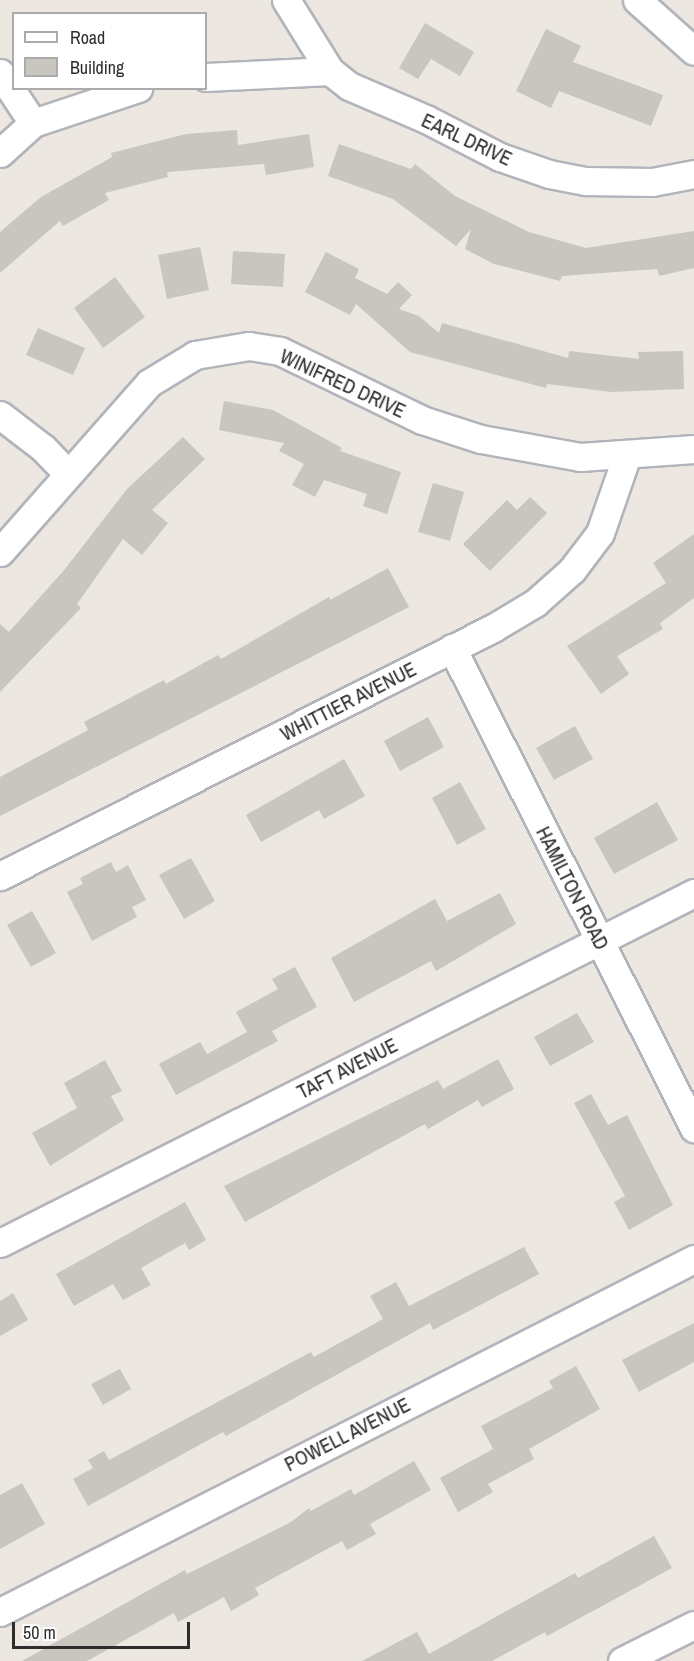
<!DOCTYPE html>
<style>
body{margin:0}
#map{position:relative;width:694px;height:1661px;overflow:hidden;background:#ede7e1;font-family:"Archivo Narrow",sans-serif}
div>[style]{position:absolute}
.building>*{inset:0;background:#c9c5bf}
.roads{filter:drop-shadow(2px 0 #b2b4bb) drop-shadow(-2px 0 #b2b4bb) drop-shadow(0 2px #b2b4bb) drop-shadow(0 -2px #b2b4bb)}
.street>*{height:27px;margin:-13.5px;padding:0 13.5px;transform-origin:13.5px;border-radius:13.5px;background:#fff}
span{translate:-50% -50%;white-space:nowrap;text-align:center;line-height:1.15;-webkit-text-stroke:4.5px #fff;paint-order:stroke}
.street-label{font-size:20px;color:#2d2d2d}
.legend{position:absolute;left:12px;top:12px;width:195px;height:78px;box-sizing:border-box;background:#fff;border:2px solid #ababab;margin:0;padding:8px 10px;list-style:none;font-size:18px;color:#2d2d2d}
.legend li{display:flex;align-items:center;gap:12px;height:30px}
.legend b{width:30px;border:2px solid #ababab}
.scale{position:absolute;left:12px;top:1622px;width:178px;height:27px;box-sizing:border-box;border:3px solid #2d2d2d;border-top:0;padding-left:8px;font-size:18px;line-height:21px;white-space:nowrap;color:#2d2d2d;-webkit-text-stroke:4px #fff;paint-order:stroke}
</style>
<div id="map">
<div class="building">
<i style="clip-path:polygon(425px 23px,474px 52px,460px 76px,431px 59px,418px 79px,399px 68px)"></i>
<i style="clip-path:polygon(546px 29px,581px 46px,573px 62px,663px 95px,651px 126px,559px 91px,551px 108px,516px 91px)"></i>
<i style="clip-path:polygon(237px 130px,238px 145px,309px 134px,314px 167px,266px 175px,264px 164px,167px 172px,168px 177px,105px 193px,109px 200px,63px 226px,60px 221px,0 273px,0 232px,41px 197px,112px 157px,111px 153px,186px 134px)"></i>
<i style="clip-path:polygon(339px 144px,411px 169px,415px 164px,455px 196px,529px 232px,586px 248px,694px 231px,694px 268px,659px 276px,657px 269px,562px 276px,560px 281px,494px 264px,465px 249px,471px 229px,456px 246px,393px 199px,328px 176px)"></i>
<i style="clip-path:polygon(200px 247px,209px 290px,167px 299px,158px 255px)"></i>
<i style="clip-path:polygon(233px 251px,285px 254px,283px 287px,231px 284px)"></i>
<i style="clip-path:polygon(326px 252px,359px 269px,355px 278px,387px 294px,398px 282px,412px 295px,399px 309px,419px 316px,439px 333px,442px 323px,568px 358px,569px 351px,639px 359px,638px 352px,683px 351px,684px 389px,611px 392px,547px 384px,546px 388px,410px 352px,356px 304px,350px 315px,305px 292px)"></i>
<i style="clip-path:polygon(115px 277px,145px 317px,103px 348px,74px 308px)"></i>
<i style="clip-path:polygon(38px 328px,85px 348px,73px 375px,26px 355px)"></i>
<i style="clip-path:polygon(224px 401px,273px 410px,342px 448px,340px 451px,401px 472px,387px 514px,363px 506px,367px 494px,324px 480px,315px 497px,292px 485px,304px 464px,279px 451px,284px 443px,219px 430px)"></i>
<i style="clip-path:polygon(183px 437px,205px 459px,152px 510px,168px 523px,142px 555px,123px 539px,77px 604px,81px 608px,0 692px,0 624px,9px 632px,65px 569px,127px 489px)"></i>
<i style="clip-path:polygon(433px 483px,464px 492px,450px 541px,418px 532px)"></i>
<i style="clip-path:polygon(530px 497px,547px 513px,490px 571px,463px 544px,507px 500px,517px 510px)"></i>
<i style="clip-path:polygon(694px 534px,694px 598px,660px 623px,663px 629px,617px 656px,629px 674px,601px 694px,567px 646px,666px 583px,653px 563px)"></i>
<i style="clip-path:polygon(388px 568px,409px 607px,0 816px,0 777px,88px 730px,84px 722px,164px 680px,166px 684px,218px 655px,221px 659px,329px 597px,330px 600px)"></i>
<i style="clip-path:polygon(428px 717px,444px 747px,400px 771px,384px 741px)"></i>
<i style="clip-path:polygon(575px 726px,593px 759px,554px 780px,536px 748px)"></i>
<i style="clip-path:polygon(344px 759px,365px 796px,324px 819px,319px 810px,261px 842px,246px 815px)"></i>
<i style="clip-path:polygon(460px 782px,486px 829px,457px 845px,432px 798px)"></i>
<i style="clip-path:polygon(657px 802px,678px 840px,614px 874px,594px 838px)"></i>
<i style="clip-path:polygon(191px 858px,215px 901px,184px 919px,159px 875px)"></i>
<i style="clip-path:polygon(111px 862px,116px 872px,128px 865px,146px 900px,132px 907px,137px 917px,92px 941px,67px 892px,83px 884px,80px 878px)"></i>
<i style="clip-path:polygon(500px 893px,516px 924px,436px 971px,431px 961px,354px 1002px,331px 958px,435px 899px,447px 921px)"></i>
<i style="clip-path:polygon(32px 911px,56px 953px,31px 967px,7px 925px)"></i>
<i style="clip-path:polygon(295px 967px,317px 1007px,272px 1031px,278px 1041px,176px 1095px,159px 1064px,200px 1042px,207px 1054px,247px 1032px,236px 1012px,278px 989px,272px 979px)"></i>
<i style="clip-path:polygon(577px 1013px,594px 1042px,550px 1066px,534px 1037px)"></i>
<i style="clip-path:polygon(498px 1059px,514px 1089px,482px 1107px,478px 1100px,428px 1129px,425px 1124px,245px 1222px,224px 1186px,438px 1080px,443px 1089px)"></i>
<i style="clip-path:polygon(105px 1060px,122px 1091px,111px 1096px,124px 1120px,50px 1166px,32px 1133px,77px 1108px,64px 1083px)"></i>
<i style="clip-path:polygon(591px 1094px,608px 1125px,627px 1115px,673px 1205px,629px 1230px,614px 1202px,625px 1196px,574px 1103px)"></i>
<i style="clip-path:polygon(185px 1202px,206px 1240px,189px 1250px,185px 1243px,141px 1268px,151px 1285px,123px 1300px,113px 1284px,74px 1306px,56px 1274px)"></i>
<i style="clip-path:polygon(524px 1247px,539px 1274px,433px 1330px,430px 1323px,226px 1436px,223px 1432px,88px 1506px,73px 1479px,93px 1468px,88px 1460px,104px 1451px,109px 1460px,311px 1352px,314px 1357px,383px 1319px,370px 1296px,396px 1282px,409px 1306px)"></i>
<i style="clip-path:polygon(13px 1293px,28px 1320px,0 1336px,0 1301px)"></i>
<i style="clip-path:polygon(694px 1323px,694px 1362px,639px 1392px,622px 1360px)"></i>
<i style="clip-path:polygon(576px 1366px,600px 1409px,529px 1449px,534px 1459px,488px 1484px,493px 1492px,458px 1512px,440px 1478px,493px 1449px,481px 1426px,553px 1388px,549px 1381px)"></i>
<i style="clip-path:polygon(120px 1369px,131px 1389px,103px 1405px,91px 1384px)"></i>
<i style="clip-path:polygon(414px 1461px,431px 1490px,370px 1524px,376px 1534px,347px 1550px,342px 1541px,255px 1588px,259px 1595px,231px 1611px,224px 1597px,178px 1622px,174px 1613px,87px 1661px,22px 1661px,185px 1570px,187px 1574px,291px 1522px,309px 1508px,311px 1511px,351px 1489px,354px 1495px)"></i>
<i style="clip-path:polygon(22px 1483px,45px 1524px,0 1549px,0 1495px)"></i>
<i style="clip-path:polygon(654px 1536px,672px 1568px,547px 1636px,545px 1632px,492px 1661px,362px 1661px,417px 1632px,429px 1654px,575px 1573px,578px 1578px)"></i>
</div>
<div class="roads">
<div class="street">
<i style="left:286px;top:0;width:84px;rotate:58.2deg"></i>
<i style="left:330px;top:71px;width:24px;rotate:38deg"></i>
<i style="left:349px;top:86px;width:84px;rotate:23.2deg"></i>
<i style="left:426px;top:119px;width:83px;rotate:27.2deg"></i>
<i style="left:500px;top:157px;width:52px;rotate:19.1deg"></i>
<i style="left:549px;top:174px;width:38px;rotate:11deg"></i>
<i style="left:586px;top:181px;width:66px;rotate:0.9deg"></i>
<i style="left:652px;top:182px;width:43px;rotate:-10.8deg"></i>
<i style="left:637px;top:0;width:76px;rotate:41.8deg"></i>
<i style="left:0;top:73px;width:60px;rotate:56.6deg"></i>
<i style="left:206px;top:77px;width:124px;rotate:-2.8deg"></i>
<i style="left:0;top:153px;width:45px;rotate:-42.3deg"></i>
<i style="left:33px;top:123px;width:111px;rotate:-18.4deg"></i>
<i style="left:0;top:415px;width:54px;rotate:37.5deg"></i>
<i style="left:43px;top:448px;width:35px;rotate:46deg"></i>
<i style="left:0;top:552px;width:225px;rotate:-48.6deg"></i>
<i style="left:149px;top:383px;width:54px;rotate:-31.3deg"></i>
<i style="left:195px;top:355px;width:55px;rotate:-9.5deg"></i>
<i style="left:249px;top:346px;width:31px;rotate:9deg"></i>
<i style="left:280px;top:351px;width:158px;rotate:25.9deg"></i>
<i style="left:422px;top:420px;width:62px;rotate:17.9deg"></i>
<i style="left:481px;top:439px;width:101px;rotate:10.3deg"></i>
<i style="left:580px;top:457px;width:114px;rotate:-4deg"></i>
<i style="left:452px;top:648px;width:538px;rotate:63.24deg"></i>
<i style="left:0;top:876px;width:552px;rotate:-26.7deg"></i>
<i style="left:493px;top:628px;width:49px;rotate:-30.8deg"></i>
<i style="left:535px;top:603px;width:50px;rotate:-41.7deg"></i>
<i style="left:572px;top:570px;width:46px;rotate:-52.9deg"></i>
<i style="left:600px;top:533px;width:83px;rotate:-70.9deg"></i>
<i style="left:0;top:1243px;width:777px;rotate:-26.76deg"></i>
<i style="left:0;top:1612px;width:779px;rotate:-26.96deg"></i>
<i style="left:622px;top:1661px;width:80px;rotate:-26.6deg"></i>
</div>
</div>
<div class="street-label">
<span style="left:467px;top:139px;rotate:25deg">EARL DRIVE</span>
<span style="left:343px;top:383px;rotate:25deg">WINIFRED DRIVE</span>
<span style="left:348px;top:701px;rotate:-27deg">WHITTIER AVENUE</span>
<span style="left:573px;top:888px;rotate:63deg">HAMILTON ROAD</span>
<span style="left:347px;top:1068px;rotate:-27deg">TAFT AVENUE</span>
<span style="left:347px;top:1434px;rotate:-27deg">POWELL AVENUE</span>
</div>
<ul class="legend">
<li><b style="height:8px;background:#fff"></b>Road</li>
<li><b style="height:16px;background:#c9c5bf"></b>Building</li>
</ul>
<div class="scale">50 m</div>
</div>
